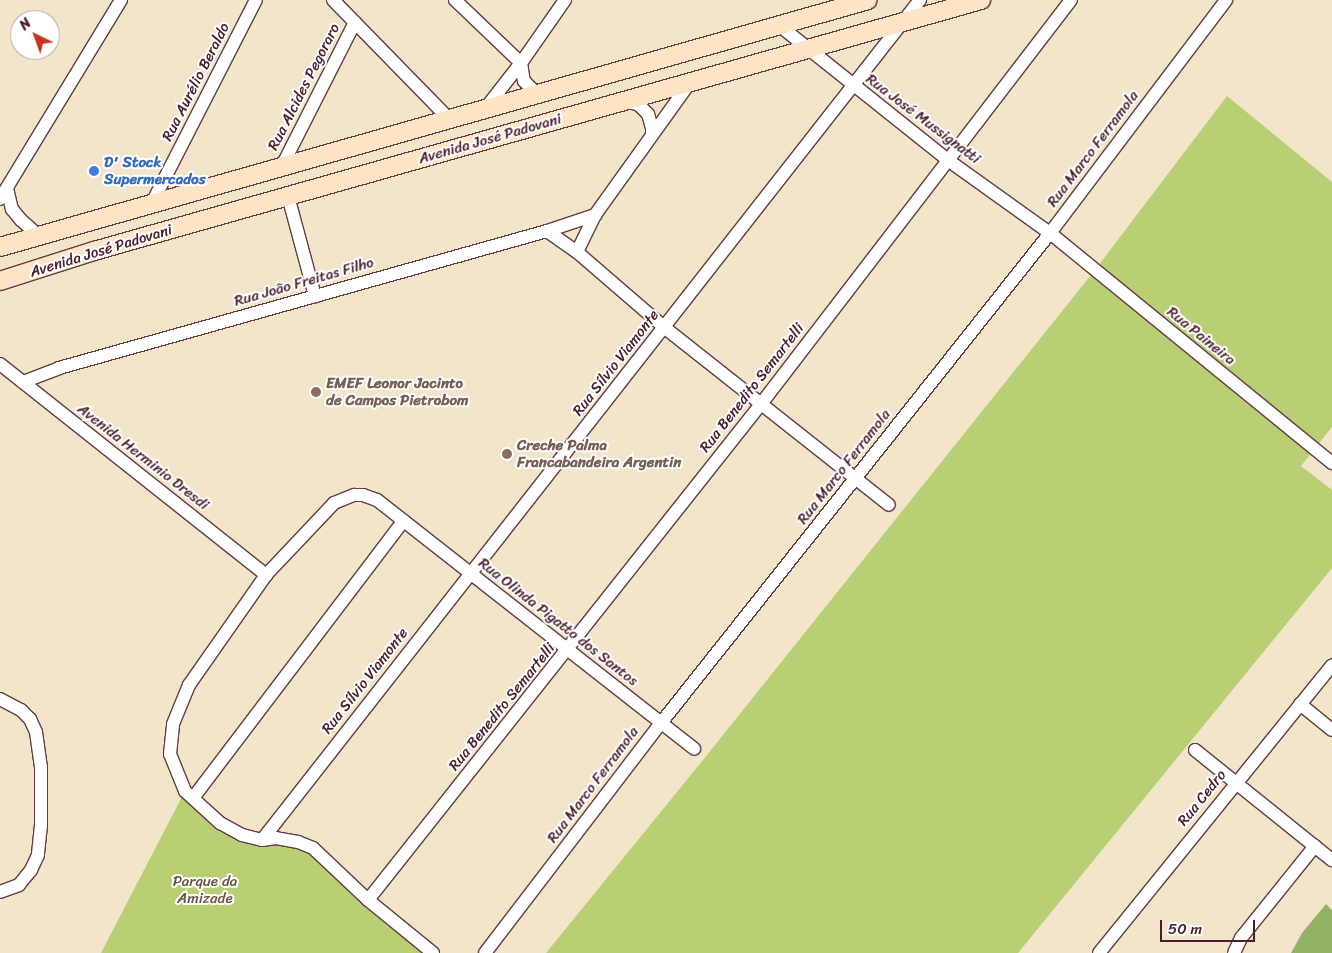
<!DOCTYPE html>
<meta charset="utf-8">
<style>
body{margin:0}
#map{position:relative;width:1332px;height:953px;overflow:hidden;background:#f2e5ca;font-family:Sriracha,sans-serif}
div>[style]{position:absolute}
.green>*{inset:0;background:#b9cf73}
.forest>*{inset:0;background:#92b265}
.roads{filter:drop-shadow(1px 0 #633d43) drop-shadow(-1px 0 #633d43) drop-shadow(0 1px #633d43) drop-shadow(0 -1px #633d43)}
.street>*{height:12px;margin:-6px;padding:0 6px;transform-origin:6px;border-radius:6px;background:#fff}
.secondary>*{height:18px;margin:-9px;padding:0 9px;transform-origin:9px;border-radius:9px;background:#fde5c5}
.dots>*{width:14px;height:14px;translate:-50% -50%;box-sizing:border-box;border:2px solid #fff;border-radius:50%}
span{translate:-50% -50%;white-space:nowrap;text-align:center;line-height:1.15;-webkit-text-stroke:4px #fff;paint-order:stroke}
.street-label{font-size:15px;color:#4a1f2b}
.shop-label{font-size:15px;color:#366cbe;font-weight:700}
.left{translate:0 -50%;text-align:left}
.education-label{font-size:15px;color:#785e54;font-weight:700}
.park-label{font-size:15px;color:#6b5441}
.north{position:absolute;left:10px;top:10px;width:50px;height:50px;box-sizing:border-box;background:#fff;border:1px solid #b7a5aa;border-radius:50%;rotate:318deg;font-size:14px;font-weight:700;line-height:20px;text-align:center;color:#4a1f2b}
.north::after{content:'';display:block;margin:auto;width:18px;height:22px;background:#c8321e;clip-path:polygon(50% 0,100% 100%,50% 72%,0 100%)}
.scale{position:absolute;left:1160px;top:920px;width:95px;height:22px;box-sizing:border-box;border:2px solid #4a1f2b;border-top:0;padding-left:6px;font-size:15px;line-height:18px;white-space:nowrap;color:#4a1f2b;-webkit-text-stroke:4px #fff;paint-order:stroke}
</style>
<div id="map">
<div class="green">
<i style="clip-path:polygon(1227px 96px,1332px 182px,1332px 427px,1301px 466px,1332px 490px,1332px 568px,1018px 953px,546px 953px,703px 760px,1095px 270px)"></i>
<i style="clip-path:polygon(185px 791px,219px 826px,299px 845px,426px 953px,101px 953px)"></i>
</div>
<div class="forest">
<i style="clip-path:polygon(1326px 904px,1332px 910px,1332px 953px,1291px 953px,1302px 933px)"></i>
</div>
<div class="roads">
<div class="street">
<i style="left:333px;top:0;width:166px;rotate:45.7deg"></i>
<i style="left:455px;top:0;width:91px;rotate:43.7deg"></i>
<i style="left:780px;top:26px;width:215px;rotate:38.6deg"></i>
<i style="left:948px;top:160px;width:125px;rotate:35.6deg"></i>
<i style="left:1050px;top:233px;width:364px;rotate:39.2deg"></i>
<i style="left:521px;top:63px;width:18px;rotate:81deg"></i>
<i style="left:524px;top:81px;width:18px;rotate:45deg"></i>
<i style="left:627px;top:101px;width:13px;rotate:18deg"></i>
<i style="left:639px;top:105px;width:13px;rotate:45deg"></i>
<i style="left:648px;top:114px;width:15px;rotate:74deg"></i>
<i style="left:652px;top:128px;width:7px;rotate:90deg"></i>
<i style="left:485px;top:109px;width:58px;rotate:-52deg"></i>
<i style="left:521px;top:63px;width:77px;rotate:-55.1deg"></i>
<i style="left:282px;top:166px;width:161px;rotate:-63.1deg"></i>
<i style="left:7px;top:188px;width:22px;rotate:77deg"></i>
<i style="left:12px;top:209px;width:14px;rotate:51deg"></i>
<i style="left:21px;top:220px;width:24px;rotate:42deg"></i>
<i style="left:288px;top:196px;width:104px;rotate:74.9deg"></i>
<i style="left:0;top:199px;width:233px;rotate:-58.7deg"></i>
<i style="left:151px;top:205px;width:230px;rotate:-62.9deg"></i>
<i style="left:547px;top:231px;width:37px;rotate:35deg"></i>
<i style="left:577px;top:252px;width:116px;rotate:40.8deg"></i>
<i style="left:665px;top:328px;width:285px;rotate:38.3deg"></i>
<i style="left:577px;top:252px;width:41px;rotate:-64.1deg"></i>
<i style="left:595px;top:215px;width:160px;rotate:-54.4deg"></i>
<i style="left:0;top:364px;width:340px;rotate:38.4deg"></i>
<i style="left:23px;top:382px;width:39px;rotate:-21deg"></i>
<i style="left:59px;top:368px;width:507px;rotate:-15.68deg"></i>
<i style="left:547px;top:231px;width:51px;rotate:-18.4deg"></i>
<i style="left:0;top:699px;width:24px;rotate:28deg"></i>
<i style="left:21px;top:710px;width:13px;rotate:45deg"></i>
<i style="left:30px;top:719px;width:14px;rotate:65deg"></i>
<i style="left:36px;top:732px;width:35px;rotate:82deg"></i>
<i style="left:41px;top:767px;width:58px;rotate:90deg"></i>
<i style="left:41px;top:825px;width:30px;rotate:96deg"></i>
<i style="left:38px;top:855px;width:17px;rotate:115deg"></i>
<i style="left:31px;top:870px;width:19px;rotate:129deg"></i>
<i style="left:19px;top:885px;width:20px;rotate:160deg"></i>
<i style="left:1300px;top:704px;width:41px;rotate:39.1deg"></i>
<i style="left:1195px;top:750px;width:176px;rotate:38.8deg"></i>
<i style="left:193px;top:798px;width:348px;rotate:-52.8deg"></i>
<i style="left:262px;top:840px;width:1067px;rotate:-51.93deg"></i>
<i style="left:368px;top:900px;width:633px;rotate:-51.61deg"></i>
<i style="left:761px;top:404px;width:509px;rotate:-52.5deg"></i>
<i style="left:433px;top:953px;width:84px;rotate:-140.8deg"></i>
<i style="left:368px;top:900px;width:76px;rotate:-136.6deg"></i>
<i style="left:313px;top:848px;width:16px;rotate:-158deg"></i>
<i style="left:298px;top:842px;width:22px;rotate:-170deg"></i>
<i style="left:276px;top:838px;width:14px;rotate:172deg"></i>
<i style="left:262px;top:840px;width:21px;rotate:-166deg"></i>
<i style="left:242px;top:835px;width:25px;rotate:-151deg"></i>
<i style="left:220px;top:823px;width:47px;rotate:-137.6deg"></i>
<i style="left:185px;top:791px;width:40px;rotate:-112deg"></i>
<i style="left:170px;top:754px;width:30px;rotate:-84deg"></i>
<i style="left:173px;top:724px;width:42px;rotate:-67.7deg"></i>
<i style="left:189px;top:685px;width:134px;rotate:-55deg"></i>
<i style="left:266px;top:575px;width:99px;rotate:-46.6deg"></i>
<i style="left:334px;top:503px;width:22px;rotate:-22deg"></i>
<i style="left:354px;top:495px;width:9px"></i>
<i style="left:363px;top:495px;width:15px;rotate:20deg"></i>
<i style="left:377px;top:500px;width:403px;rotate:38.1deg"></i>
<i style="left:485px;top:953px;width:290px;rotate:-52.6deg"></i>
<i style="left:661px;top:723px;width:626px;rotate:-51.55deg"></i>
<i style="left:1050px;top:233px;width:292px;rotate:-52.9deg"></i>
<i style="left:1099px;top:953px;width:370px;rotate:-51deg"></i>
<i style="left:1234px;top:953px;width:17px;rotate:-65deg"></i>
<i style="left:1241px;top:938px;width:118px;rotate:-51.2deg"></i>
</div>
<div class="secondary">
<i style="left:0;top:247px;width:902px;rotate:-15.88deg"></i>
<i style="left:0;top:281px;width:99px;rotate:-17.7deg"></i>
<i style="left:94px;top:251px;width:922px;rotate:-15.8deg"></i>
</div>
</div>
<div class="dots">
<i style="left:94px;top:171px;background:#3f7fe0"></i>
<i style="left:316px;top:392px;background:#8d6e63"></i>
<i style="left:507px;top:454px;background:#8d6e63"></i>
</div>
<div class="street-label">
<span style="left:196px;top:82px;rotate:-63deg">Rua Aurélio Beraldo</span>
<span style="left:304px;top:87px;rotate:-63deg">Rua Alcides Pegoraro</span>
<span style="left:923px;top:119px;rotate:37deg">Rua José Mussignatti</span>
<span style="left:490px;top:139px;rotate:-16deg">Avenida José Padovani</span>
<span style="left:1093px;top:149px;rotate:-53deg">Rua Marco Ferramola</span>
<span style="left:101px;top:251px;rotate:-17deg">Avenida José Padovani</span>
<span style="left:304px;top:282px;rotate:-16deg">Rua João Freitas Filho</span>
<span style="left:1201px;top:336px;rotate:39deg">Rua Paineira</span>
<span style="left:616px;top:363px;rotate:-52deg">Rua Sílvio Viamonte</span>
<span style="left:752px;top:388px;rotate:-52deg">Rua Benedito Semartelli</span>
<span style="left:143px;top:457px;rotate:38deg">Avenida Herminio Dresdi</span>
<span style="left:844px;top:467px;rotate:-52deg">Rua Marco Ferramola</span>
<span style="left:558px;top:622px;rotate:38deg">Rua Olinda Pigatto dos Santos</span>
<span style="left:365px;top:681px;rotate:-52deg">Rua Sílvio Viamonte</span>
<span style="left:502px;top:707px;rotate:-51deg">Rua Benedito Semartelli</span>
<span style="left:593px;top:785px;rotate:-53deg">Rua Marco Ferramola</span>
<span style="left:1202px;top:798px;rotate:-51deg">Rua Cedro</span>
</div>
<div class="shop-label">
<span class="left" style="left:104px;top:171px">D' Stock<br>Supermercados</span>
</div>
<div class="education-label">
<span class="left" style="left:326px;top:392px">EMEF Leonor Jacinto<br>de Campos Pietrobom</span>
<span class="left" style="left:517px;top:454px">Creche Palma<br>Francabandeira Argentin</span>
</div>
<div class="park-label">
<span style="left:205px;top:890px">Parque da<br>Amizade</span>
</div>
<div class="north">N</div>
<div class="scale">50 m</div>
</div>
